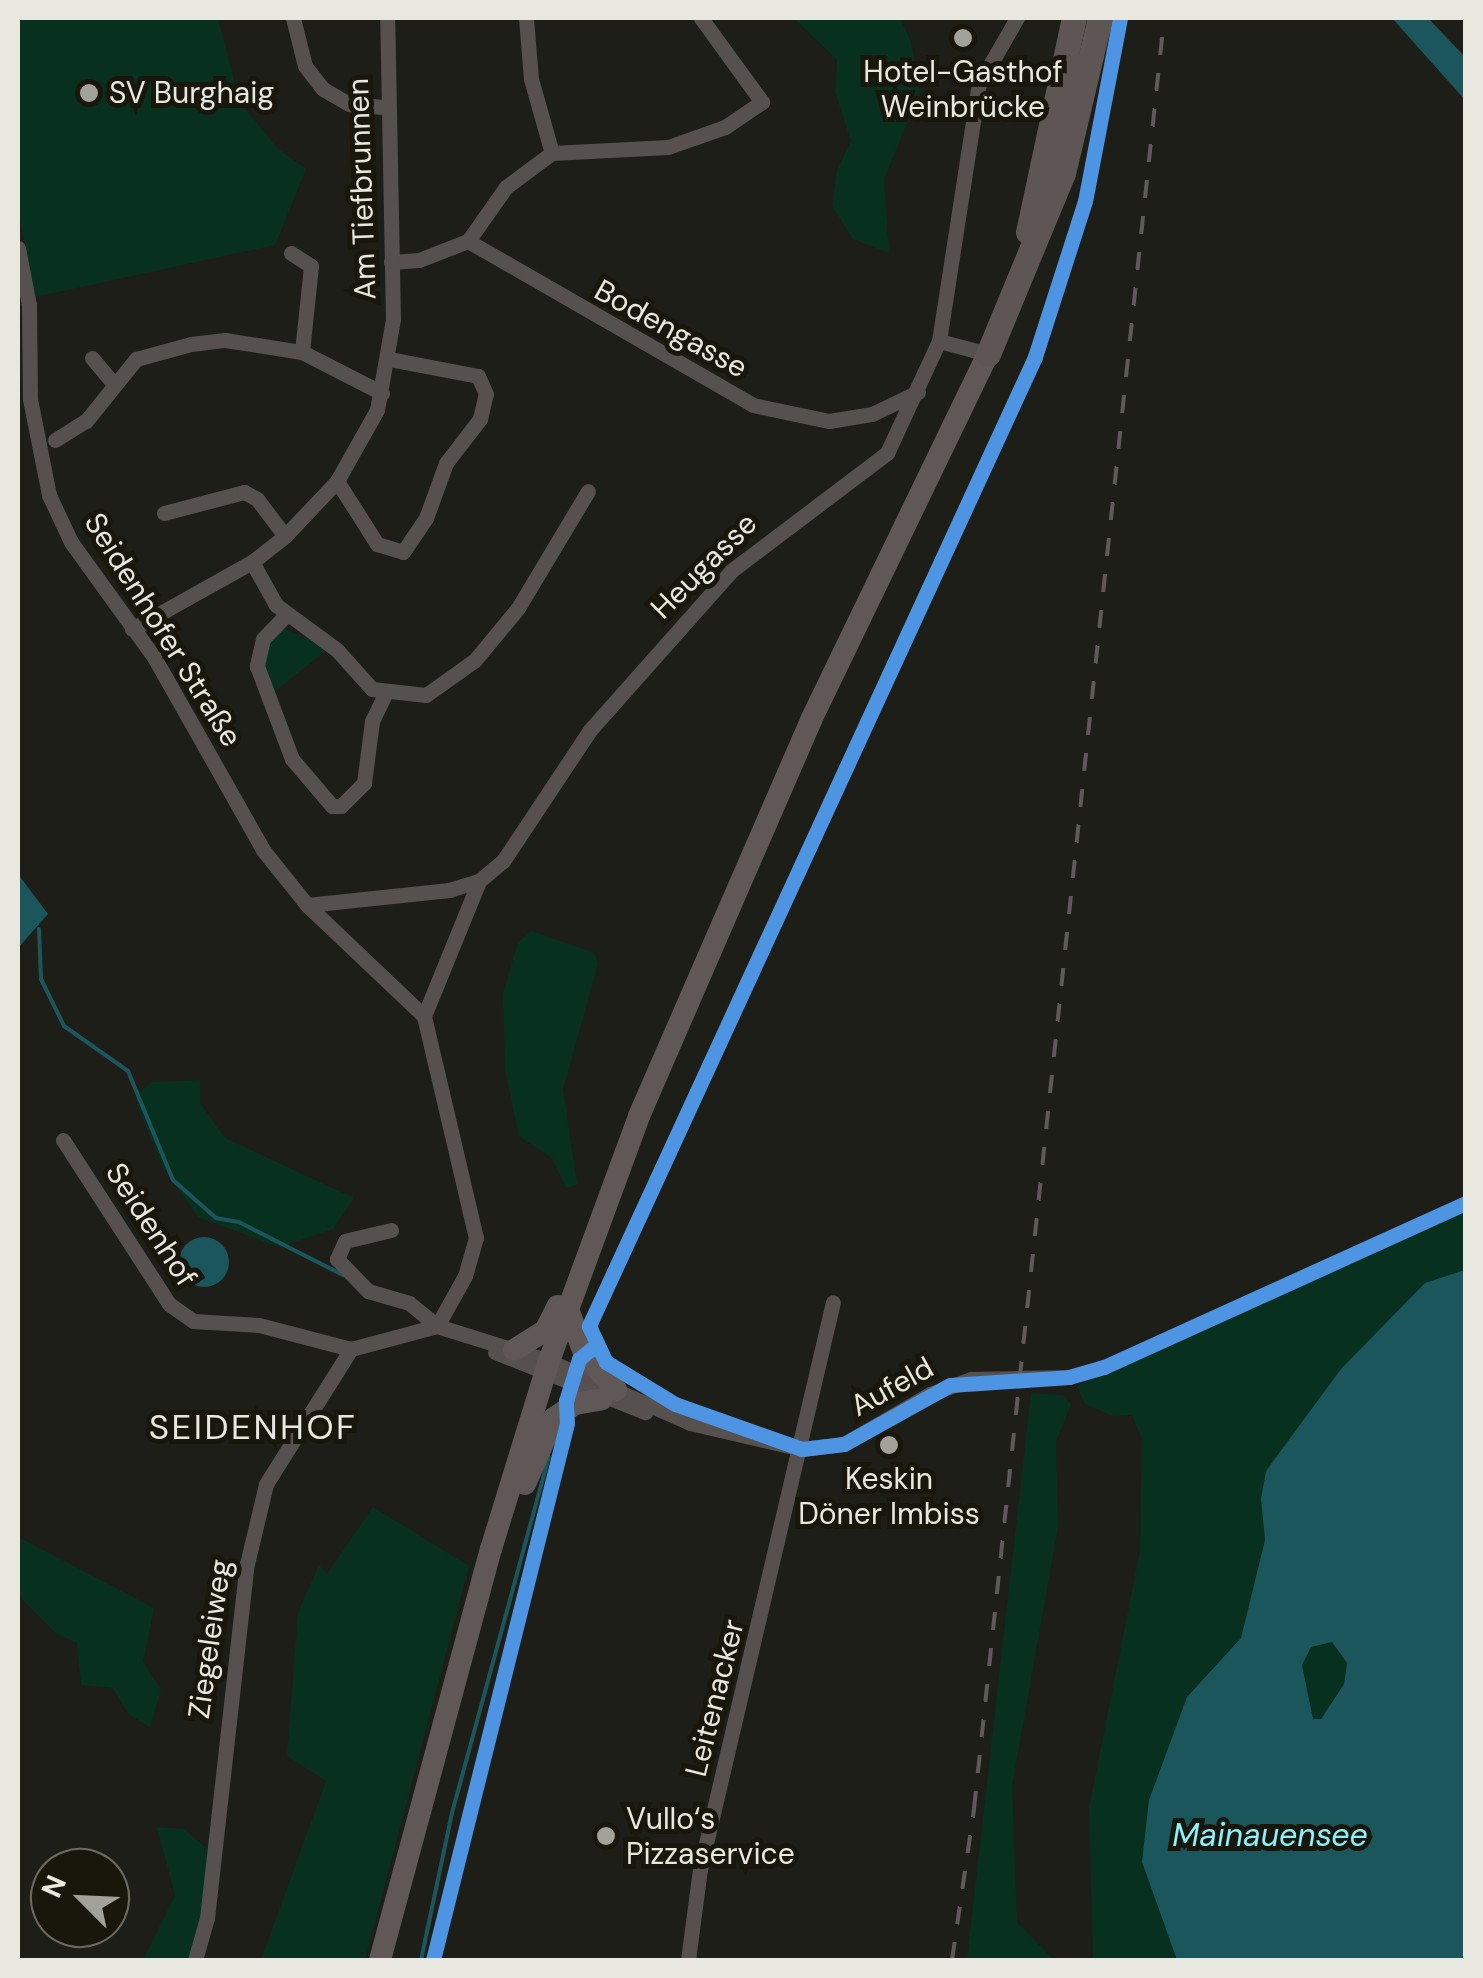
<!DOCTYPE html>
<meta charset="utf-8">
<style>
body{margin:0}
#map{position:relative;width:1483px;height:1978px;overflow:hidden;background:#1e1e18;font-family:"DM Sans",sans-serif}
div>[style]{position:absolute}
.green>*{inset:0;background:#08301f}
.water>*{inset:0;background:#1c565d}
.round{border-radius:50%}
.stream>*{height:4px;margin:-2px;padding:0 2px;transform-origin:2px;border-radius:2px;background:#1c565d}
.minor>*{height:15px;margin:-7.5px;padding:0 7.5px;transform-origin:7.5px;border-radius:7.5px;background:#56504f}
.primary>*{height:22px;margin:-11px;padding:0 11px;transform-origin:11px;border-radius:11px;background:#605857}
.trunk>*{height:25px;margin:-12.5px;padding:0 12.5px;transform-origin:12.5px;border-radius:12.5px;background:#5e5655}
.rail>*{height:4px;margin-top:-2px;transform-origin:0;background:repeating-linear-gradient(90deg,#5e5a59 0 18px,transparent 0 36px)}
.cycleway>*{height:15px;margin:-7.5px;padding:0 7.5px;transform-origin:7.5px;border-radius:7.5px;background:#4d94e3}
.dots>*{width:28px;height:28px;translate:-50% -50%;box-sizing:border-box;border:5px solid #19160b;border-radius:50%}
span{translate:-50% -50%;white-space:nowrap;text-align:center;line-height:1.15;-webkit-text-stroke:10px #19160b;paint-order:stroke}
.poi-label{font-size:30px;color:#e9e8e0}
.left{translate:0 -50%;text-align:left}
.street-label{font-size:30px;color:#e9e8e0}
.water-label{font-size:32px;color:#8df0fd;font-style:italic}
.quarter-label{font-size:35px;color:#e9e8e0;letter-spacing:2.5px}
.frame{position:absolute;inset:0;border:20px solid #e9e8e0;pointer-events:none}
.north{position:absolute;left:30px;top:1848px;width:100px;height:100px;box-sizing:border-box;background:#19160b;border:2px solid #6c6a60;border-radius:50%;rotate:294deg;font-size:28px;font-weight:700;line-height:40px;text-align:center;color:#e9e8e0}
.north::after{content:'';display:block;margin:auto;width:35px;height:45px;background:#a2a19a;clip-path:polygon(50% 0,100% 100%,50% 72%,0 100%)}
</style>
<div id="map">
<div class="green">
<i style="clip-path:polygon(18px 18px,218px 18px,239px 101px,278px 149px,306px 169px,275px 245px,35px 297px,18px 210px)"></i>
<i style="clip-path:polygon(794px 18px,900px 18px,911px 42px,920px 92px,884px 179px,889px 253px,853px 239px,832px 206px,837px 170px,851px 141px,835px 92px,837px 60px)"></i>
<i style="clip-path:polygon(280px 627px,329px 648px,273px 693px,260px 652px)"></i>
<i style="clip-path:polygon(531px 931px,595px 953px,598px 964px,563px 1089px,577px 1185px,566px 1188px,552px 1158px,519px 1136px,505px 1070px,503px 993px,518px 943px)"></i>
<i style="clip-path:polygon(200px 1080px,200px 1103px,225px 1138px,354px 1198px,333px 1229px,279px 1247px,198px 1217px,162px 1166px,135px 1098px,151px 1082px)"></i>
<i style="clip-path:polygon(1459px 1208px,1465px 1213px,1465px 1270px,1261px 1499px,1265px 1540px,1241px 1638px,1187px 1696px,1142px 1862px,1177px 1960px,1093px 1960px,1089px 1808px,1140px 1551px,1142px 1439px,1132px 1415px,1113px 1416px,1085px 1404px,1077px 1386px)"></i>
<i style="clip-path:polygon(1031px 1393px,1063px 1395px,1071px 1404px,1056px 1442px,1058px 1527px,1012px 1786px,1017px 1922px,1054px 1960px,967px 1960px)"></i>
<i style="clip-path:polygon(373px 1507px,469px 1566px,365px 1960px,261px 1960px,326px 1781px,287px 1756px,298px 1612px,319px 1565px,327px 1574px)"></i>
<i style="clip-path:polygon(18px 1537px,154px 1608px,143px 1662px,161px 1690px,150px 1727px,128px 1714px,113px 1688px,81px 1685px,77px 1643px,57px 1634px,18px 1595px)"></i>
<i style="clip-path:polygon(1332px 1642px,1347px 1663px,1344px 1684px,1321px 1719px,1313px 1719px,1302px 1665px,1310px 1647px)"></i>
<i style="clip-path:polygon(157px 1827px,184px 1829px,213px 1854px,195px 1960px,143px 1960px,175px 1895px)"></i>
</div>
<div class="water">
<i style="clip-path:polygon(1392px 18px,1428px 18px,1465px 57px,1465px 100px)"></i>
<i style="clip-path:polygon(18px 874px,48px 914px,18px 948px)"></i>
<i class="round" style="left:179px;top:1237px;width:50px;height:50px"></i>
<i style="clip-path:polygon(evenodd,1465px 1270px,1465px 1960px,1177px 1960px,1142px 1862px,1149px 1800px,1187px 1697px,1241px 1638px,1265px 1540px,1261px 1499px,1266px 1471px,1341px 1369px,1425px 1283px,1465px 1270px,1332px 1642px,1347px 1663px,1344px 1684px,1321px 1719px,1313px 1719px,1302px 1665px,1311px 1647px,1332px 1642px)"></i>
</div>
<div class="stream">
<i style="left:39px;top:929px;width:50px;rotate:87.7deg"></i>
<i style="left:41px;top:979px;width:52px;rotate:63.9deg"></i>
<i style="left:64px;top:1026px;width:78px;rotate:35.1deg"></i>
<i style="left:128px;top:1071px;width:118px;rotate:67.6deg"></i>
<i style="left:173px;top:1180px;width:57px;rotate:41.5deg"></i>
<i style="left:216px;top:1218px;width:23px;rotate:10deg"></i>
<i style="left:239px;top:1222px;width:117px;rotate:27deg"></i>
<i style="left:421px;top:1960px;width:150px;rotate:-78.1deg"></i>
<i style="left:452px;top:1813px;width:369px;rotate:-74.8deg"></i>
</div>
<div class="minor">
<i style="left:293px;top:18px;width:49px;rotate:76deg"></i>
<i style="left:305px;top:66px;width:29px;rotate:52deg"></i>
<i style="left:323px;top:89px;width:30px;rotate:30deg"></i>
<i style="left:349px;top:104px;width:37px;rotate:5deg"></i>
<i style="left:526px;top:18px;width:61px;rotate:85.3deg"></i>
<i style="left:531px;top:79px;width:77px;rotate:74.2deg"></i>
<i style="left:468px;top:241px;width:329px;rotate:29.9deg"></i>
<i style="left:753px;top:405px;width:78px;rotate:11.9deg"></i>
<i style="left:829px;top:421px;width:44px;rotate:-9.2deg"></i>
<i style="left:872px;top:414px;width:51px;rotate:-25.6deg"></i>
<i style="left:18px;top:248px;width:58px;rotate:79.1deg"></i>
<i style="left:29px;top:305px;width:94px;rotate:89.4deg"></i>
<i style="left:30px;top:399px;width:98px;rotate:78.8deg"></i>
<i style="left:49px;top:495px;width:52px;rotate:64.9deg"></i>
<i style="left:71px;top:542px;width:142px;rotate:54.2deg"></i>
<i style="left:154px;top:657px;width:222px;rotate:60.5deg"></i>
<i style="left:263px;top:850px;width:70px;rotate:51.3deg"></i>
<i style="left:307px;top:905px;width:143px;rotate:-6deg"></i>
<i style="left:449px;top:890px;width:31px;rotate:-17deg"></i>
<i style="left:479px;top:881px;width:31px;rotate:-40deg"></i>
<i style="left:503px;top:861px;width:157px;rotate:-56.4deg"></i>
<i style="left:590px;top:730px;width:213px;rotate:-48.4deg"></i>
<i style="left:731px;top:571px;width:196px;rotate:-37.1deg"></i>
<i style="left:887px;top:453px;width:123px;rotate:-65.1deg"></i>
<i style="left:939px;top:341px;width:260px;rotate:-81.2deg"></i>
<i style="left:979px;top:84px;width:76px;rotate:-60.1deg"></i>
<i style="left:291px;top:253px;width:24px;rotate:33deg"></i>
<i style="left:311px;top:266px;width:86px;rotate:96deg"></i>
<i style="left:391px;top:262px;width:28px;rotate:-4deg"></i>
<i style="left:419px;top:260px;width:53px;rotate:-21.2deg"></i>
<i style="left:468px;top:241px;width:66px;rotate:-54.9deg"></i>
<i style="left:506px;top:187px;width:57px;rotate:-36.5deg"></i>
<i style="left:552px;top:153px;width:116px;rotate:-3deg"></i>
<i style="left:668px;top:147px;width:60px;rotate:-19.3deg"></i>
<i style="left:725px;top:127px;width:45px;rotate:-34deg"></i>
<i style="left:762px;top:102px;width:104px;rotate:-126deg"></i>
<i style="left:939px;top:341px;width:51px;rotate:14.9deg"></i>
<i style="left:92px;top:358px;width:31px;rotate:50deg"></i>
<i style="left:55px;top:440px;width:36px;rotate:-32deg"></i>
<i style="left:86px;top:421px;width:80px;rotate:-51.1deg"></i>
<i style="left:136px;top:359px;width:57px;rotate:-15.3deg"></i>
<i style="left:191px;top:344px;width:34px;rotate:-7deg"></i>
<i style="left:225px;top:340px;width:78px;rotate:8.9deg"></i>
<i style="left:302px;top:352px;width:90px;rotate:27.1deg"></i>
<i style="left:337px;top:481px;width:75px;rotate:57.6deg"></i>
<i style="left:377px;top:544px;width:27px;rotate:17deg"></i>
<i style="left:403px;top:552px;width:41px;rotate:-55.9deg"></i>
<i style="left:426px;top:518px;width:59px;rotate:-70deg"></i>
<i style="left:446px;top:463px;width:56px;rotate:-52.3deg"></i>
<i style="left:480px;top:419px;width:26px;rotate:-77deg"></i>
<i style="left:486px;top:394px;width:20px;rotate:-114deg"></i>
<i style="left:478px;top:376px;width:91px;rotate:-169.2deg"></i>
<i style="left:164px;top:513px;width:83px;rotate:-14.7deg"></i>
<i style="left:244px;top:492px;width:15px;rotate:28deg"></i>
<i style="left:257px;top:499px;width:46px;rotate:52.9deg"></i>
<i style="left:252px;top:562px;width:49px;rotate:60.8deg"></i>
<i style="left:276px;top:605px;width:76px;rotate:36.4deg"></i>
<i style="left:337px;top:650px;width:52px;rotate:48.1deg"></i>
<i style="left:372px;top:689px;width:54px;rotate:6.3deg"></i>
<i style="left:426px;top:695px;width:60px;rotate:-35.5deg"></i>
<i style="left:475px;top:660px;width:67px;rotate:-50.4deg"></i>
<i style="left:518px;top:608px;width:136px;rotate:-59.1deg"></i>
<i style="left:286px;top:615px;width:33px;rotate:134deg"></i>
<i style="left:263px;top:639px;width:28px;rotate:103deg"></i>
<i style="left:257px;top:666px;width:99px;rotate:69.4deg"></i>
<i style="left:292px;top:759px;width:62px;rotate:49.6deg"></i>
<i style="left:332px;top:806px;width:9px"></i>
<i style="left:341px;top:806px;width:33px;rotate:-45deg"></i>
<i style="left:364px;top:783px;width:63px;rotate:-82.6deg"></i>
<i style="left:372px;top:721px;width:30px;rotate:-64deg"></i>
<i style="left:132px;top:629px;width:137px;rotate:-29.2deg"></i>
<i style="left:252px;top:562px;width:42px;rotate:-38.2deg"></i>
<i style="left:285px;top:536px;width:76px;rotate:-46.6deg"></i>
<i style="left:337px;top:481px;width:81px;rotate:-60.6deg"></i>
<i style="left:377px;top:410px;width:92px;rotate:-80deg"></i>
<i style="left:393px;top:319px;width:301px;rotate:-91.1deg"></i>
<i style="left:307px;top:905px;width:161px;rotate:43.5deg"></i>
<i style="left:63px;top:1140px;width:195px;rotate:57.1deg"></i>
<i style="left:169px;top:1304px;width:29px;rotate:35deg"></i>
<i style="left:193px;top:1321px;width:66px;rotate:3.5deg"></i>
<i style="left:259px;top:1325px;width:95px;rotate:14.6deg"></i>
<i style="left:351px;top:1349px;width:89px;rotate:-15deg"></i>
<i style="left:437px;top:1326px;width:117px;rotate:17.4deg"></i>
<i style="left:549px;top:1361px;width:154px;rotate:23.7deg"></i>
<i style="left:690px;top:1423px;width:115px;rotate:13.1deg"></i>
<i style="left:802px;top:1449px;width:42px;rotate:-6.8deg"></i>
<i style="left:844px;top:1444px;width:99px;rotate:-30.2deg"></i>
<i style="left:930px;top:1394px;width:44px;rotate:-20.1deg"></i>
<i style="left:971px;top:1379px;width:98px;rotate:-1.2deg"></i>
<i style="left:391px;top:1230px;width:47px;rotate:166.6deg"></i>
<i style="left:345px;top:1241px;width:20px;rotate:114deg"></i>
<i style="left:337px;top:1259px;width:45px;rotate:45.9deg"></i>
<i style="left:368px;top:1291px;width:43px;rotate:16.3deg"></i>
<i style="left:409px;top:1303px;width:36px;rotate:39deg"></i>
<i style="left:437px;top:1326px;width:57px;rotate:-60.8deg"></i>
<i style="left:465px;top:1276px;width:40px;rotate:-74deg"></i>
<i style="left:476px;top:1238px;width:228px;rotate:-103.2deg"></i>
<i style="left:424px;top:1016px;width:146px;rotate:-67.8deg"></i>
<i style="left:495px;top:1352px;width:162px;rotate:21.8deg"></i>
<i style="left:195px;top:1960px;width:44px;rotate:-74.1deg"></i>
<i style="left:207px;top:1918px;width:356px;rotate:-83.6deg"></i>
<i style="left:247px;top:1564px;width:82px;rotate:-76.6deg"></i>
<i style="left:266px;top:1484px;width:160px;rotate:-57.8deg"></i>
<i style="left:688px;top:1960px;width:92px;rotate:-82.5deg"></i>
<i style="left:700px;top:1869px;width:582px;rotate:-76.8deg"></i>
</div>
<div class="primary">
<i style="left:568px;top:1309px;width:47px;rotate:70deg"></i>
<i style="left:584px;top:1353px;width:49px;rotate:49.1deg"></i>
<i style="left:514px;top:1350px;width:36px;rotate:-32deg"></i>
<i style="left:545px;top:1331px;width:28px;rotate:-63deg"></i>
<i style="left:525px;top:1484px;width:72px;rotate:-66.3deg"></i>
<i style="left:554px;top:1418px;width:25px;rotate:-34deg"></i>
<i style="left:575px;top:1404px;width:27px;rotate:-10deg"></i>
<i style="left:380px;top:1960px;width:426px;rotate:-74.9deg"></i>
<i style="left:491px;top:1549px;width:197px;rotate:-72.9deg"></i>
<i style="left:549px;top:1361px;width:261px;rotate:-69.8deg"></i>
<i style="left:639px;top:1116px;width:432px;rotate:-66.5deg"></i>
<i style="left:811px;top:720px;width:407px;rotate:-64.2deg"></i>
</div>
<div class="trunk">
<i style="left:1028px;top:232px;width:219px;rotate:-77.9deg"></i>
<i style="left:988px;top:354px;width:196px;rotate:-67.5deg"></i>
<i style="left:1063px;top:173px;width:159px;rotate:-76.6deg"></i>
</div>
<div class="rail">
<i style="left:952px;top:1960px;width:153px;rotate:-81.7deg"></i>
<i style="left:974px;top:1809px;width:1801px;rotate:-83.94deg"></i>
</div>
<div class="cycleway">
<i style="left:1120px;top:18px;width:186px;rotate:100.8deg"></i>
<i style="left:1085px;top:201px;width:164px;rotate:107.8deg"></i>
<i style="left:1035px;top:357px;width:1067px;rotate:114.72deg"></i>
<i style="left:589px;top:1326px;width:40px;rotate:65deg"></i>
<i style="left:606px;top:1362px;width:81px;rotate:31.3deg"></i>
<i style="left:675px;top:1404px;width:135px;rotate:19.5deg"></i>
<i style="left:802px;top:1449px;width:42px;rotate:-6.8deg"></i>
<i style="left:844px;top:1444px;width:121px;rotate:-29.1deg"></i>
<i style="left:950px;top:1385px;width:119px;rotate:-3.8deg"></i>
<i style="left:1069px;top:1377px;width:36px;rotate:-16deg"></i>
<i style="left:1104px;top:1367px;width:397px;rotate:-24.4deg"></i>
<i style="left:433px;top:1960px;width:553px;rotate:-75.99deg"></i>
<i style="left:567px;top:1423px;width:22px;rotate:-93deg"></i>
<i style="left:566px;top:1401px;width:44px;rotate:-72.8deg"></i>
<i style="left:579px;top:1359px;width:21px;rotate:-39deg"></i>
</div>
<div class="dots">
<i style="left:963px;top:38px;background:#a2a19a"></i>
<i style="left:89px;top:93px;background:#a2a19a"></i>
<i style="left:889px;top:1445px;background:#a2a19a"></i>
<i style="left:606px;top:1836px;background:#a2a19a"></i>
</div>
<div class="poi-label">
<span style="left:963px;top:89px">Hotel-Gasthof<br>Weinbrücke</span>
<span class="left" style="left:109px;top:93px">SV Burghaig</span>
<span style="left:889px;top:1496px">Keskin<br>Döner Imbiss</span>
<span class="left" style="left:626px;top:1836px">Vullo‘s<br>Pizzaservice</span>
</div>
<div class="street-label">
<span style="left:362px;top:189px;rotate:-92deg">Am Tiefbrunnen</span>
<span style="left:671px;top:329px;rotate:29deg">Bodengasse</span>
<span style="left:704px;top:566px;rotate:-45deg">Heugasse</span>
<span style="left:163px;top:630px;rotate:58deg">Seidenhofer Straße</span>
<span style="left:151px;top:1225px;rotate:57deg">Seidenhof</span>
<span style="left:892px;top:1387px;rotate:-29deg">Aufeld</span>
<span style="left:210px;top:1639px;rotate:-82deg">Ziegeleiweg</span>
<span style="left:715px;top:1698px;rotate:-76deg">Leitenacker</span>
</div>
<div class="water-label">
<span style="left:1270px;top:1835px">Mainauensee</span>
</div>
<div class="quarter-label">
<span style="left:253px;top:1427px">SEIDENHOF</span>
</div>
<div class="frame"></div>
<div class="north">N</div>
</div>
